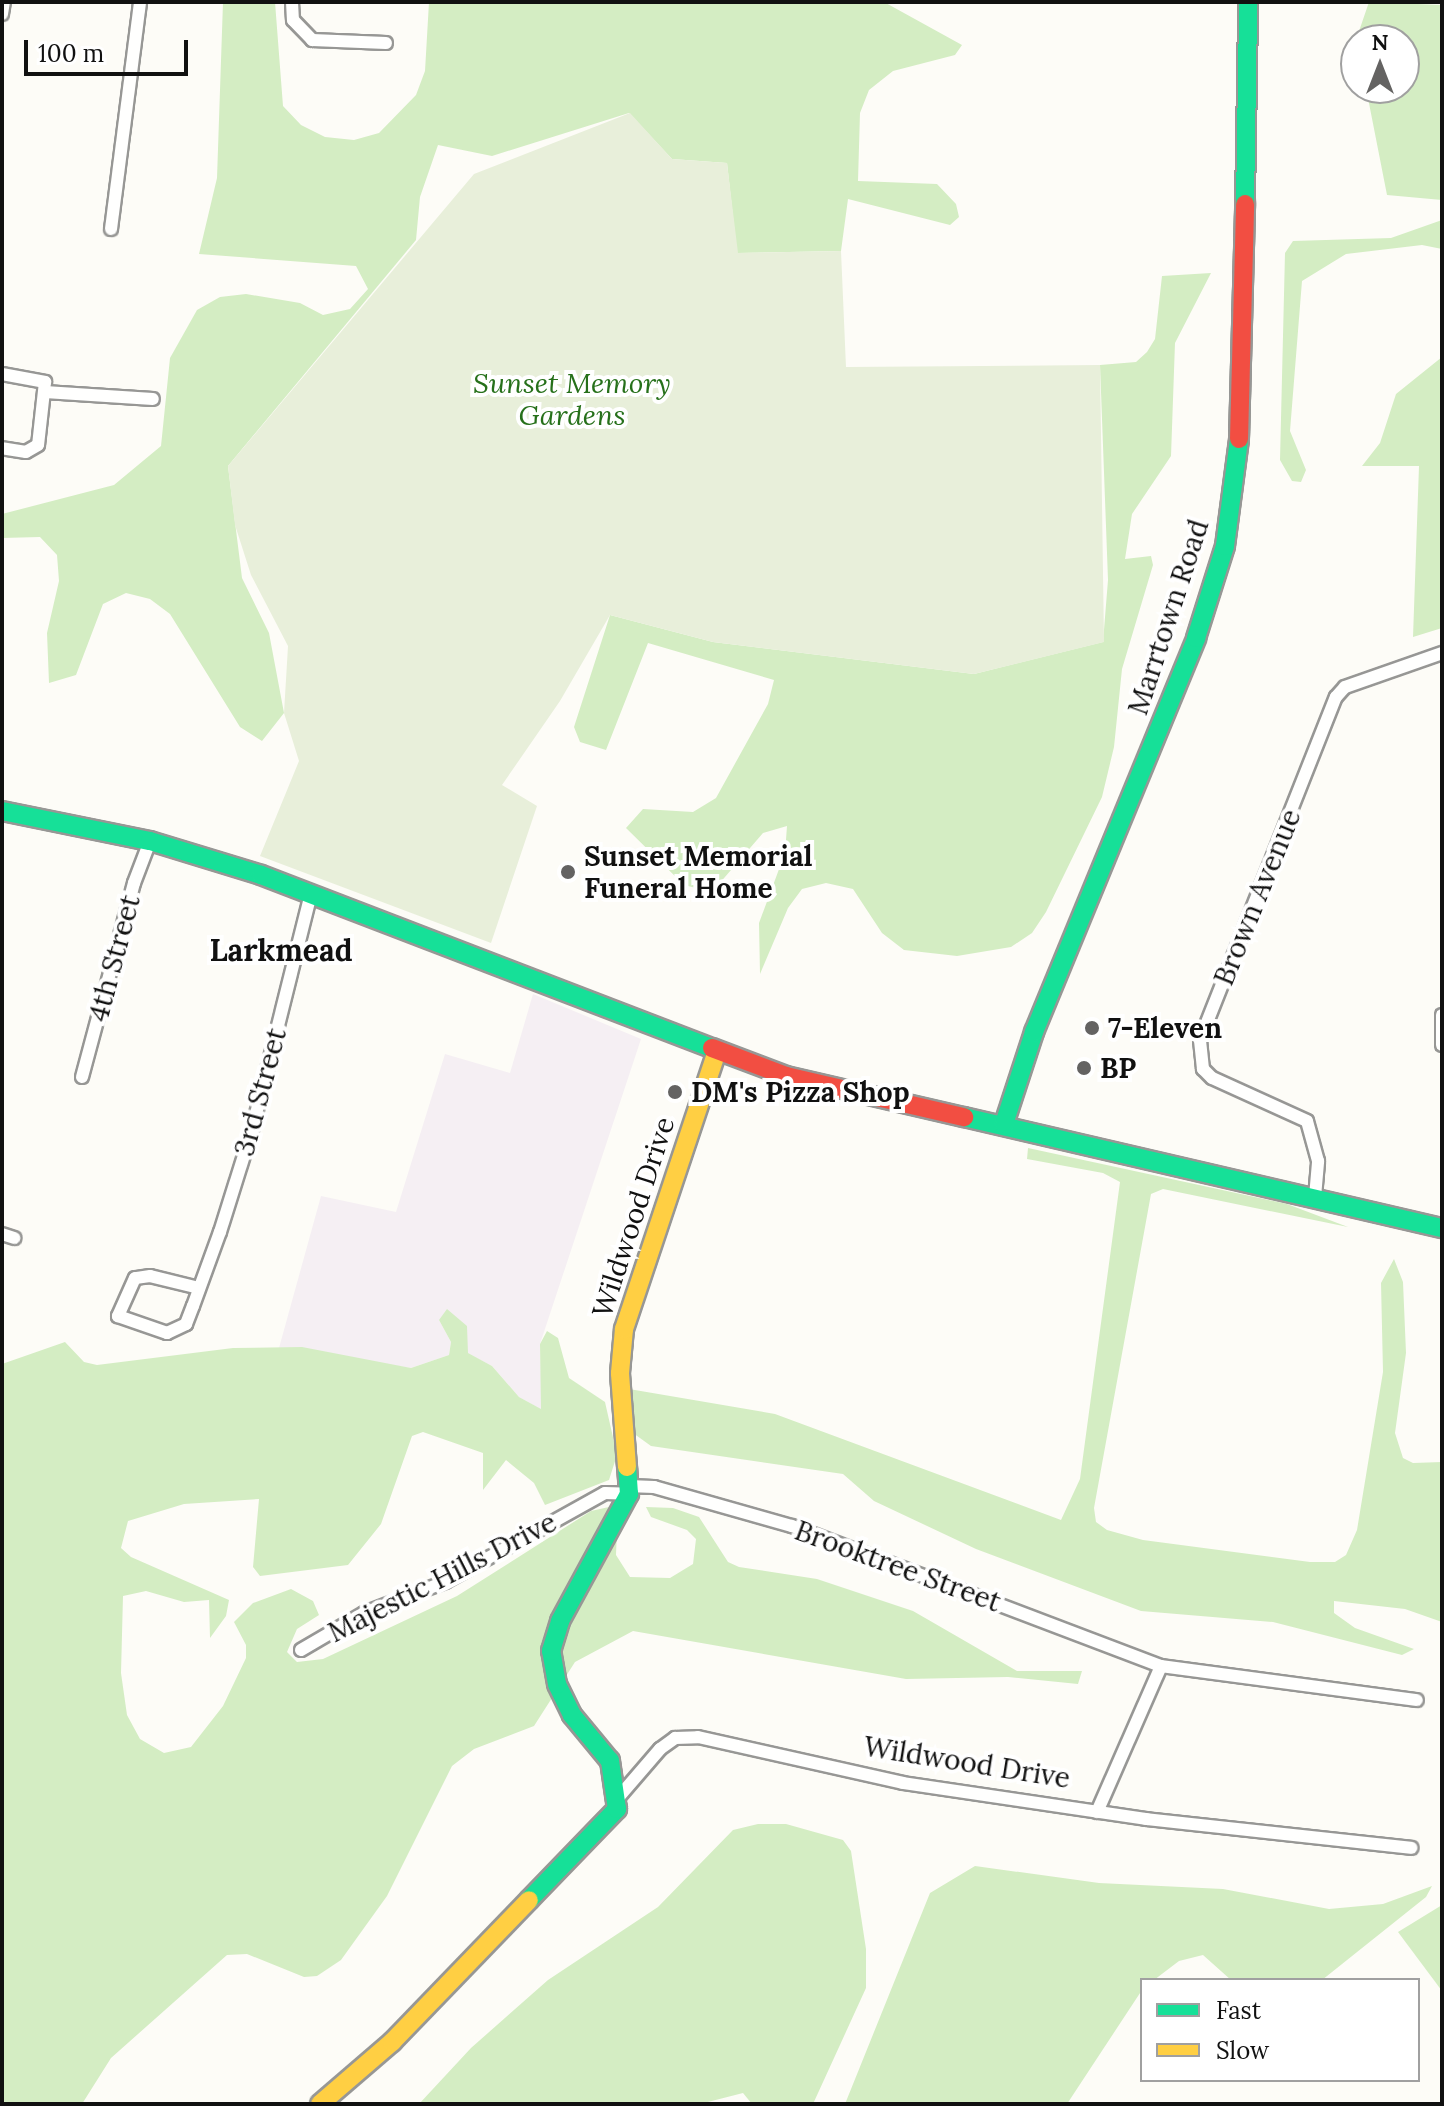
<!DOCTYPE html>
<style>
body{margin:0}
#map{position:relative;width:1444px;height:2106px;overflow:hidden;background:#fdfcf7;font-family:Lora,serif}
div>[style]{position:absolute}
.industrial>*{inset:0;background:#f5eff3}
.forest>*{inset:0;background:#d4edc3}
.cemetery>*{inset:0;background:#e8efda}
.roads{filter:drop-shadow(2px 0 #979795) drop-shadow(-2px 0 #979795) drop-shadow(0 2px #979795) drop-shadow(0 -2px #979795)}
.street>*{height:12px;margin:-6px;padding:0 6px;transform-origin:6px;border-radius:6px;background:#fffffe}
.fast>*{height:18px;margin:-9px;padding:0 9px;transform-origin:9px;border-radius:9px;background:#16e098}
.slow>*{height:18px;margin:-9px;padding:0 9px;transform-origin:9px;border-radius:9px;background:#ffcf43}
.jam>*{height:18px;margin:-9px;padding:0 9px;transform-origin:9px;border-radius:9px;background:#f24e42}
.dots>*{width:22px;height:22px;translate:-50% -50%;box-sizing:border-box;border:4px solid #fff;border-radius:50%}
span{translate:-50% -50%;white-space:nowrap;text-align:center;line-height:1.15;-webkit-text-stroke:8px #fff;paint-order:stroke}
.park-label{font-size:28px;color:#26701a;font-style:italic}
.street-label{font-size:28px;color:#111}
.poi-label{font-size:28px;color:#111;font-weight:700}
.left{translate:0 -50%;text-align:left}
.neighbourhood-label{font-size:30px;color:#111;font-weight:700}
.frame{position:absolute;inset:0;border:4px solid #111;pointer-events:none}
.legend{position:absolute;left:1140px;top:1978px;width:280px;height:104px;box-sizing:border-box;background:#fff;border:2px solid #a0a0a0;margin:0;padding:10px 14px;list-style:none;font-size:24px;color:#111}
.legend li{display:flex;align-items:center;gap:16px;height:40px}
.legend b{width:40px;border:2px solid #a0a0a0}
.north{position:absolute;left:1340px;top:24px;width:80px;height:80px;box-sizing:border-box;background:#fff;border:2px solid #a0a0a0;border-radius:50%;rotate:0deg;font-size:22px;font-weight:700;line-height:32px;text-align:center;color:#111}
.north::after{content:'';display:block;margin:auto;width:28px;height:36px;background:#646362;clip-path:polygon(50% 0,100% 100%,50% 72%,0 100%)}
.scale{position:absolute;left:24px;top:40px;width:164px;height:36px;box-sizing:border-box;border:4px solid #111;border-top:0;padding-left:10px;font-size:24px;line-height:28px;white-space:nowrap;color:#111;-webkit-text-stroke:6px #fff;paint-order:stroke}
</style>
<div id="map">
<div class="industrial">
<i style="clip-path:polygon(533px 994px,641px 1039px,540px 1344px,542px 1410px,519px 1397px,492px 1366px,467px 1353px,467px 1326px,439px 1320px,451px 1342px,449px 1355px,411px 1368px,279px 1348px,321px 1196px,396px 1212px,445px 1054px,510px 1073px)"></i>
</div>
<div class="forest">
<i style="clip-path:polygon(223px 2px,275px 2px,283px 106px,301px 125px,325px 137px,354px 140px,379px 133px,416px 95px,425px 71px,429px 2px,884px 2px,962px 45px,955px 55px,893px 71px,869px 90px,860px 113px,858px 181px,937px 184px,956px 204px,959px 217px,950px 225px,848px 199px,841px 251px,737px 253px,727px 163px,672px 159px,629px 113px,492px 156px,438px 145px,420px 197px,416px 240px,228px 466px,242px 578px,269px 633px,284px 713px,262px 741px,240px 727px,170px 614px,150px 599px,126px 593px,103px 604px,76px 675px,49px 683px,47px 633px,59px 581px,57px 555px,40px 537px,2px 538px,2px 514px,114px 485px,161px 446px,170px 358px,197px 310px,220px 297px,246px 294px,300px 303px,323px 315px,350px 309px,368px 289px,356px 266px,199px 254px,217px 178px)"></i>
<i style="clip-path:polygon(1369px 2px,1442px 5px,1442px 200px,1387px 195px,1366px 88px,1404px 88px,1404px 40px,1356px 40px)"></i>
<i style="clip-path:polygon(1442px 220px,1442px 249px,1422px 245px,1346px 254px,1302px 281px,1290px 431px,1306px 470px,1301px 482px,1292px 481px,1280px 460px,1285px 253px,1293px 241px,1391px 238px)"></i>
<i style="clip-path:polygon(1211px 273px,1175px 343px,1171px 456px,1132px 514px,1125px 559px,1151px 556px,1153px 565px,1122px 669px,1114px 747px,1102px 797px,1046px 912px,1032px 933px,1011px 947px,957px 956px,904px 950px,882px 933px,853px 889px,826px 883px,802px 889px,788px 908px,760px 974px,759px 923px,785px 853px,787px 826px,763px 833px,712px 892px,684px 885px,626px 828px,643px 809px,693px 812px,716px 798px,768px 704px,774px 680px,648px 643px,606px 750px,580px 742px,574px 727px,610px 615px,713px 642px,974px 674px,1103px 642px,1108px 580px,1100px 365px,1136px 362px,1147px 352px,1155px 339px,1162px 276px)"></i>
<i style="clip-path:polygon(1442px 357px,1442px 628px,1413px 637px,1419px 466px,1362px 466px,1380px 443px,1396px 394px)"></i>
<i style="clip-path:polygon(1028px 1148px,1287px 1204px,1348px 1227px,1163px 1189px,1151px 1194px,1094px 1508px,1096px 1522px,1107px 1530px,1143px 1540px,1310px 1562px,1335px 1562px,1346px 1555px,1357px 1530px,1383px 1372px,1381px 1283px,1394px 1259px,1403px 1282px,1406px 1353px,1395px 1433px,1403px 1458px,1413px 1463px,1442px 1462px,1442px 1622px,1405px 1609px,1334px 1601px,1334px 1613px,1355px 1628px,1414px 1649px,1402px 1655px,1273px 1622px,1141px 1611px,976px 1549px,874px 1501px,843px 1474px,651px 1446px,633px 1433px,629px 1389px,775px 1414px,1061px 1520px,1080px 1479px,1120px 1182px,1103px 1173px,1027px 1159px)"></i>
<i style="clip-path:polygon(447px 1309px,467px 1326px,468px 1353px,492px 1366px,519px 1397px,541px 1409px,540px 1344px,547px 1331px,558px 1338px,569px 1378px,605px 1402px,617px 1455px,609px 1480px,545px 1505px,534px 1483px,506px 1460px,483px 1490px,483px 1453px,423px 1432px,412px 1436px,381px 1524px,348px 1565px,260px 1576px,253px 1567px,259px 1499px,184px 1504px,128px 1521px,121px 1548px,131px 1557px,229px 1600px,226px 1616px,210px 1638px,209px 1600px,184px 1602px,146px 1591px,123px 1596px,121px 1673px,127px 1715px,140px 1739px,164px 1753px,191px 1747px,223px 1706px,246px 1658px,246px 1645px,234px 1622px,253px 1603px,291px 1589px,313px 1601px,319px 1615px,297px 1629px,287px 1652px,297px 1662px,323px 1659px,457px 1596px,591px 1511px,618px 1505px,616px 1555px,630px 1577px,670px 1578px,693px 1564px,696px 1539px,687px 1530px,651px 1517px,646px 1507px,673px 1508px,699px 1517px,728px 1562px,739px 1567px,817px 1579px,913px 1611px,1017px 1671px,1082px 1671px,1078px 1684px,1008px 1677px,906px 1679px,633px 1631px,575px 1662px,534px 1726px,474px 1749px,452px 1766px,387px 1896px,341px 1960px,317px 1976px,304px 1977px,247px 1954px,227px 1955px,111px 2058px,82px 2104px,2px 2104px,2px 1364px,65px 1342px,84px 1362px,97px 1365px,233px 1348px,302px 1347px,411px 1368px,449px 1355px,451px 1342px,439px 1320px)"></i>
<i style="clip-path:polygon(758px 1824px,786px 1824px,843px 1840px,851px 1851px,866px 1949px,866px 1988px,813px 2104px,752px 2104px,743px 2093px,700px 2104px,419px 2104px,471px 2048px,548px 1980px,658px 1907px,733px 1830px)"></i>
<i style="clip-path:polygon(975px 1866px,1099px 1883px,1223px 1889px,1329px 1909px,1383px 1904px,1432px 1886px,1426px 1897px,1322px 1980px,1231px 1980px,1203px 1955px,1179px 1961px,1154px 1980px,1142px 1980px,1142px 1990px,1067px 2104px,845px 2104px,930px 1893px)"></i>
<i style="clip-path:polygon(1442px 1905px,1442px 1991px,1398px 1932px)"></i>
</div>
<div class="cemetery">
<i style="clip-path:polygon(630px 113px,672px 159px,727px 163px,738px 253px,841px 251px,846px 367px,1100px 365px,1104px 642px,974px 674px,713px 642px,610px 615px,560px 701px,502px 785px,537px 806px,491px 943px,260px 856px,299px 761px,284px 713px,288px 646px,251px 575px,235px 525px,228px 466px,474px 174px)"></i>
</div>
<div class="roads">
<div class="street">
<i style="left:292px;top:2px;width:18px;rotate:87deg"></i>
<i style="left:293px;top:20px;width:28px;rotate:46deg"></i>
<i style="left:312px;top:40px;width:74px;rotate:2.3deg"></i>
<i style="left:2px;top:14px;width:12px;rotate:-81deg"></i>
<i style="left:111px;top:229px;width:229px;rotate:-82.7deg"></i>
<i style="left:2px;top:374px;width:44px;rotate:10.5deg"></i>
<i style="left:45px;top:382px;width:63px;rotate:96.3deg"></i>
<i style="left:38px;top:445px;width:14px;rotate:150deg"></i>
<i style="left:26px;top:452px;width:24px;rotate:-171deg"></i>
<i style="left:45px;top:392px;width:108px;rotate:3.7deg"></i>
<i style="left:1442px;top:1015px;width:30px;rotate:90deg"></i>
<i style="left:82px;top:1077px;width:201px;rotate:-75deg"></i>
<i style="left:134px;top:883px;width:45px;rotate:-69.1deg"></i>
<i style="left:1315px;top:1197px;width:36px;rotate:-85deg"></i>
<i style="left:1318px;top:1161px;width:41px;rotate:-105.4deg"></i>
<i style="left:1307px;top:1121px;width:104px;rotate:-155.6deg"></i>
<i style="left:1212px;top:1078px;width:13px;rotate:-135deg"></i>
<i style="left:1203px;top:1069px;width:29px;rotate:-96deg"></i>
<i style="left:1200px;top:1040px;width:369px;rotate:-68.4deg"></i>
<i style="left:1336px;top:697px;width:13px;rotate:-48deg"></i>
<i style="left:1345px;top:687px;width:103px;rotate:-19.3deg"></i>
<i style="left:2px;top:1234px;width:13px;rotate:18deg"></i>
<i style="left:199px;top:1288px;width:50px;rotate:-166.2deg"></i>
<i style="left:150px;top:1276px;width:15px;rotate:172deg"></i>
<i style="left:135px;top:1278px;width:42px;rotate:114.1deg"></i>
<i style="left:118px;top:1316px;width:52px;rotate:19.1deg"></i>
<i style="left:167px;top:1333px;width:21px;rotate:-25deg"></i>
<i style="left:186px;top:1324px;width:19px;rotate:-69deg"></i>
<i style="left:193px;top:1306px;width:79px;rotate:-70deg"></i>
<i style="left:220px;top:1232px;width:107px;rotate:-72.6deg"></i>
<i style="left:252px;top:1130px;width:244px;rotate:-76deg"></i>
<i style="left:628px;top:1486px;width:26px;rotate:2deg"></i>
<i style="left:654px;top:1487px;width:143px;rotate:15.8deg"></i>
<i style="left:792px;top:1526px;width:395px;rotate:20.8deg"></i>
<i style="left:1161px;top:1666px;width:258px;rotate:7.6deg"></i>
<i style="left:301px;top:1650px;width:73px;rotate:-30.4deg"></i>
<i style="left:364px;top:1613px;width:87px;rotate:-20.9deg"></i>
<i style="left:445px;top:1582px;width:183px;rotate:-29.1deg"></i>
<i style="left:605px;top:1493px;width:24px;rotate:2deg"></i>
<i style="left:617px;top:1799px;width:66px;rotate:-49.3deg"></i>
<i style="left:660px;top:1749px;width:19px;rotate:-36deg"></i>
<i style="left:675px;top:1738px;width:23px;rotate:-2deg"></i>
<i style="left:698px;top:1737px;width:210px;rotate:12.6deg"></i>
<i style="left:903px;top:1783px;width:246px;rotate:8.4deg"></i>
<i style="left:1146px;top:1819px;width:267px;rotate:6.2deg"></i>
<i style="left:1097px;top:1812px;width:159px;rotate:-66.3deg"></i>
</div>
<div class="fast">
<i style="left:1245px;top:204px;width:202px;rotate:-89.1deg"></i>
<i style="left:2px;top:811px;width:151px;rotate:11.5deg"></i>
<i style="left:150px;top:841px;width:116px;rotate:17deg"></i>
<i style="left:261px;top:875px;width:483px;rotate:21deg"></i>
<i style="left:964px;top:1117px;width:491px;rotate:13.1deg"></i>
<i style="left:1004px;top:1124px;width:97px;rotate:-71.9deg"></i>
<i style="left:1034px;top:1032px;width:426px;rotate:-67.6deg"></i>
<i style="left:1196px;top:638px;width:96px;rotate:-72.5deg"></i>
<i style="left:1225px;top:546px;width:108px;rotate:-82.5deg"></i>
<i style="left:529px;top:1900px;width:127px;rotate:-46deg"></i>
<i style="left:617px;top:1809px;width:49px;rotate:-98.3deg"></i>
<i style="left:610px;top:1761px;width:60px;rotate:-129.6deg"></i>
<i style="left:572px;top:1715px;width:34px;rotate:-116deg"></i>
<i style="left:557px;top:1684px;width:34px;rotate:-100deg"></i>
<i style="left:551px;top:1651px;width:31px;rotate:-73deg"></i>
<i style="left:560px;top:1621px;width:145px;rotate:-61.5deg"></i>
<i style="left:629px;top:1494px;width:27px;rotate:-94deg"></i>
</div>
<div class="slow">
<i style="left:627px;top:1467px;width:94px;rotate:-94.3deg"></i>
<i style="left:620px;top:1373px;width:44px;rotate:-84.8deg"></i>
<i style="left:624px;top:1329px;width:293px;rotate:-71.5deg"></i>
<i style="left:320px;top:2104px;width:95px;rotate:-40.7deg"></i>
<i style="left:392px;top:2042px;width:197px;rotate:-46deg"></i>
</div>
<div class="jam">
<i style="left:1239px;top:439px;width:235px;rotate:-88.5deg"></i>
<i style="left:712px;top:1048px;width:79px;rotate:20.7deg"></i>
<i style="left:786px;top:1076px;width:183px;rotate:13deg"></i>
</div>
</div>
<div class="dots">
<i style="left:568px;top:872px;background:#646362"></i>
<i style="left:1092px;top:1028px;background:#646362"></i>
<i style="left:1084px;top:1068px;background:#646362"></i>
<i style="left:675px;top:1092px;background:#646362"></i>
</div>
<div class="park-label">
<span style="left:572px;top:399px">Sunset Memory<br>Gardens</span>
</div>
<div class="street-label">
<span style="left:1168px;top:617px;rotate:-72deg">Marrtown Road</span>
<span style="left:1257px;top:897px;rotate:-68deg">Brown Avenue</span>
<span style="left:114px;top:958px;rotate:-75deg">4th Street</span>
<span style="left:260px;top:1092px;rotate:-75deg">3rd Street</span>
<span style="left:633px;top:1217px;rotate:-72deg">Wildwood Drive</span>
<span style="left:898px;top:1566px;rotate:20deg">Brooktree Street</span>
<span style="left:442px;top:1577px;rotate:-27deg">Majestic Hills Drive</span>
<span style="left:967px;top:1762px;rotate:9deg">Wildwood Drive</span>
</div>
<div class="poi-label">
<span class="left" style="left:584px;top:872px">Sunset Memorial<br>Funeral Home</span>
<span class="left" style="left:1108px;top:1028px">7-Eleven</span>
<span class="left" style="left:1100px;top:1068px">BP</span>
<span class="left" style="left:691px;top:1092px">DM's Pizza Shop</span>
</div>
<div class="neighbourhood-label">
<span style="left:281px;top:950px">Larkmead</span>
</div>
<div class="frame"></div>
<ul class="legend">
<li><b style="height:10px;background:#16e098"></b>Fast</li>
<li><b style="height:10px;background:#ffcf43"></b>Slow</li>
</ul>
<div class="north">N</div>
<div class="scale">100 m</div>
</div>
